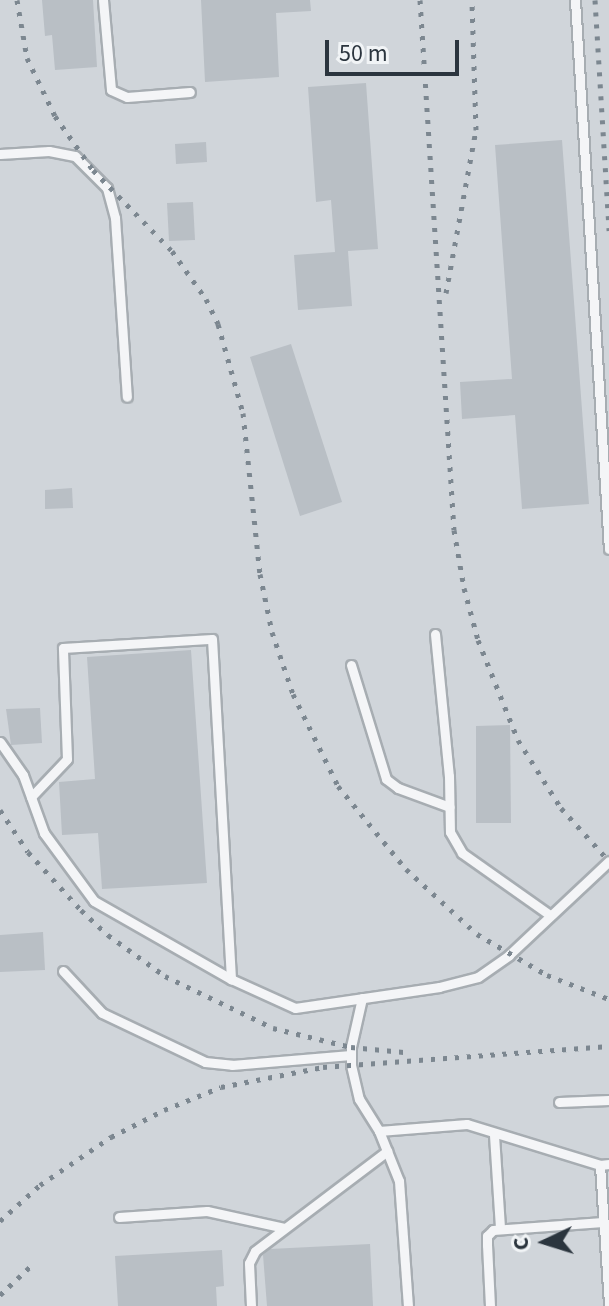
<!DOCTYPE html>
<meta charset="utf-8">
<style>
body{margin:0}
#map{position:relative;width:609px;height:1306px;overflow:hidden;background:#e1e5e8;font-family:"Source Sans 3",sans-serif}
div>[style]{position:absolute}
.built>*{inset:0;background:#d0d5da}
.building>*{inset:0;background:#b9bfc5}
.roads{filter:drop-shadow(2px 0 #a7adb2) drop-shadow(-2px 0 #a7adb2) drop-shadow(0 2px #a7adb2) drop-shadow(0 -2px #a7adb2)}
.lane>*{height:9px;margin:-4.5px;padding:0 4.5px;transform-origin:4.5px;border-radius:4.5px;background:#f4f5f7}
.rail>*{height:5px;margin-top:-2.5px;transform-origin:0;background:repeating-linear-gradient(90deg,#7c8790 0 4px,transparent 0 12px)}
span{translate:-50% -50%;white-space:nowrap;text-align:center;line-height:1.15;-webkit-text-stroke:7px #f1f4f6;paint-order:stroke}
.north{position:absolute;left:505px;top:1202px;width:80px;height:80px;-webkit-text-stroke:6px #f1f4f6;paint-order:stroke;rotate:266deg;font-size:22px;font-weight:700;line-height:32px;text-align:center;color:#2b353e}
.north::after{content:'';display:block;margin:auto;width:28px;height:36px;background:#2b353e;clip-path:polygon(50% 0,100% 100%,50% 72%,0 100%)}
.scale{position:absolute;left:325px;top:40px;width:134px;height:36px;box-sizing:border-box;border:4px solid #2b353e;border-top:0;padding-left:10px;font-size:24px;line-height:28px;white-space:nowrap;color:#2b353e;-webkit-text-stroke:6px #f1f4f6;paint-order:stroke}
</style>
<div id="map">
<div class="built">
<i style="clip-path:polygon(0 0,609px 0,609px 1306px,0 1306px)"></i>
</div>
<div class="building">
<i style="clip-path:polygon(42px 0,93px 0,97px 67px,55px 70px,52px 35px,45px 36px)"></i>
<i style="clip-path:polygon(201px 0,310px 0,311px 11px,276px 13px,279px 77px,205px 82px)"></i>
<i style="clip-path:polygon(366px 83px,378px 249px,348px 251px,352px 306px,298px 310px,294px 255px,335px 252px,331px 200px,316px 202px,308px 87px)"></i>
<i style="clip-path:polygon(562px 140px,589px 504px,522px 509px,515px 415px,462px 419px,460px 382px,512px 379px,495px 145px)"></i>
<i style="clip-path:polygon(206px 142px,207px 162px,176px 164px,175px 144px)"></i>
<i style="clip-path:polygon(193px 202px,195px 240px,169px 241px,167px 203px)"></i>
<i style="clip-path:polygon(291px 344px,342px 502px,300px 516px,250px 357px)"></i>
<i style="clip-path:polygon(72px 488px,73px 508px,45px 509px,45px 490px)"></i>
<i style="clip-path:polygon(191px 650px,207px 883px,102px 889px,98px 833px,62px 835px,59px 782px,95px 779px,87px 657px)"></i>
<i style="clip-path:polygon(40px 708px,42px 743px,11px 745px,6px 709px)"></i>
<i style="clip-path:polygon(510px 725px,511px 823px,476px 823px,476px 726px)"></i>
<i style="clip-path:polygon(43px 932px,45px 970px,0 972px,0 935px)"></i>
<i style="clip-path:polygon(370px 1244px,373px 1306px,267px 1306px,263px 1255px,270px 1249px)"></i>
<i style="clip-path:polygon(222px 1250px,224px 1286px,216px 1287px,217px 1306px,118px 1306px,115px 1256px)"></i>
</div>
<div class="roads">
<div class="lane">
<i style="left:103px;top:0;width:90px;rotate:84.9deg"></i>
<i style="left:111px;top:90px;width:17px;rotate:24deg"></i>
<i style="left:127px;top:97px;width:63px;rotate:-4.5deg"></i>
<i style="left:575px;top:0;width:550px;rotate:86.46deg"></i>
<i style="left:0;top:154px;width:49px;rotate:-3.5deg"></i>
<i style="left:49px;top:151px;width:26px;rotate:11deg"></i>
<i style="left:75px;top:156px;width:45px;rotate:45deg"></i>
<i style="left:107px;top:188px;width:31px;rotate:75deg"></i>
<i style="left:115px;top:218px;width:179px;rotate:86.2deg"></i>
<i style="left:435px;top:634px;width:143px;rotate:84.4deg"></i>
<i style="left:449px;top:776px;width:56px;rotate:89deg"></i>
<i style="left:450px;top:832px;width:24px;rotate:60deg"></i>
<i style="left:462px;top:853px;width:108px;rotate:35.2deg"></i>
<i style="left:351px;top:665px;width:119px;rotate:72.9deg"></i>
<i style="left:386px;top:779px;width:15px;rotate:37deg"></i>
<i style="left:398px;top:788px;width:55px;rotate:20.1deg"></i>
<i style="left:0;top:742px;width:40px;rotate:55.1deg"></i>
<i style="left:23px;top:775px;width:62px;rotate:70.1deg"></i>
<i style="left:44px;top:833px;width:84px;rotate:53.7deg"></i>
<i style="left:94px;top:901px;width:158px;rotate:29.7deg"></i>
<i style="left:31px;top:797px;width:52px;rotate:-46.5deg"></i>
<i style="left:67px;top:759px;width:111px;rotate:-92.1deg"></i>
<i style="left:63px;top:648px;width:149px;rotate:-3.5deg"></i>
<i style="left:212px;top:639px;width:341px;rotate:86.8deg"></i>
<i style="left:231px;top:979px;width:70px;rotate:24.4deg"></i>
<i style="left:295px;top:1008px;width:146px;rotate:-8.3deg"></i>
<i style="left:439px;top:987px;width:40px;rotate:-14.4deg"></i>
<i style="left:478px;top:977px;width:38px;rotate:-35deg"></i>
<i style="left:509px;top:955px;width:137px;rotate:-43.2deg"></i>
<i style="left:63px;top:971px;width:57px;rotate:47.1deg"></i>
<i style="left:102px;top:1013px;width:114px;rotate:25.4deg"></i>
<i style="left:205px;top:1062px;width:27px;rotate:6deg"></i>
<i style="left:232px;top:1065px;width:119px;rotate:-4.8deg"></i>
<i style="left:362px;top:998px;width:50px;rotate:102.7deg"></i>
<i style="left:351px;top:1047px;width:18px;rotate:90deg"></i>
<i style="left:351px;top:1065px;width:35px;rotate:77deg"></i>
<i style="left:359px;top:1099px;width:38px;rotate:58deg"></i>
<i style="left:379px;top:1131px;width:88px;rotate:-4.5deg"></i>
<i style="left:467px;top:1124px;width:139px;rotate:17.1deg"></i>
<i style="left:600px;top:1165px;width:9px;rotate:-6deg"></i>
<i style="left:559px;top:1102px;width:50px;rotate:-2.3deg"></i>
<i style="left:379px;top:1131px;width:54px;rotate:68.2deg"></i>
<i style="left:399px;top:1181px;width:125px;rotate:85.9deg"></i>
<i style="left:494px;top:1135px;width:93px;rotate:86.3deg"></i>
<i style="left:600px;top:1165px;width:141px;rotate:86.3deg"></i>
<i style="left:119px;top:1217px;width:88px;rotate:-3.9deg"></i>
<i style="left:207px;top:1211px;width:79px;rotate:12.4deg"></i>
<i style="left:251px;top:1306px;width:43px;rotate:-92.7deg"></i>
<i style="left:249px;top:1263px;width:13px;rotate:-63deg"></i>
<i style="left:255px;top:1251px;width:166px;rotate:-37.1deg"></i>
<i style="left:490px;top:1306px;width:61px;rotate:-92.8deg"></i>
<i style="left:487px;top:1245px;width:9px;rotate:-90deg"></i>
<i style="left:487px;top:1236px;width:8px;rotate:-45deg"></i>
<i style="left:493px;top:1230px;width:110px;rotate:-4.2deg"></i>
</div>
</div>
<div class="rail">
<i style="left:17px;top:0;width:59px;rotate:80.2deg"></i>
<i style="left:27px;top:58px;width:64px;rotate:64.2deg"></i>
<i style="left:55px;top:116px;width:66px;rotate:54.9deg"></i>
<i style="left:93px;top:170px;width:113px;rotate:45.7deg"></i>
<i style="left:172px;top:251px;width:59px;rotate:54.7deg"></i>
<i style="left:206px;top:299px;width:28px;rotate:64deg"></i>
<i style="left:218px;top:324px;width:92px;rotate:74.3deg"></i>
<i style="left:243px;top:413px;width:162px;rotate:84deg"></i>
<i style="left:260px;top:574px;width:59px;rotate:78.3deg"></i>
<i style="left:272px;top:632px;width:65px;rotate:71.3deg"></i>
<i style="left:293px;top:694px;width:102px;rotate:63.9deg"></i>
<i style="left:338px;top:786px;width:107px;rotate:50.7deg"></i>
<i style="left:406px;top:869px;width:96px;rotate:42.5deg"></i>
<i style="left:477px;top:934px;width:81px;rotate:30.4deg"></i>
<i style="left:547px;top:975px;width:66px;rotate:21.2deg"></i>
<i style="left:420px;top:0;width:531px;rotate:86.33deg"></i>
<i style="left:454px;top:530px;width:59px;rotate:80.2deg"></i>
<i style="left:464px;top:588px;width:54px;rotate:74.9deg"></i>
<i style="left:478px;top:640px;width:108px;rotate:68.2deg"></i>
<i style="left:518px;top:740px;width:80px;rotate:57.7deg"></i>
<i style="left:561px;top:808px;width:72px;rotate:47.8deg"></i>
<i style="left:595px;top:0;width:231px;rotate:86.5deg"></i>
<i style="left:446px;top:293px;width:166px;rotate:-79.6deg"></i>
<i style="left:476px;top:130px;width:130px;rotate:-91.8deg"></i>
<i style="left:0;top:810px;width:50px;rotate:56.3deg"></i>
<i style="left:28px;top:852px;width:79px;rotate:47.6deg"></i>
<i style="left:81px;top:910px;width:37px;rotate:43deg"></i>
<i style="left:108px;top:935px;width:70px;rotate:35.7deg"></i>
<i style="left:165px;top:976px;width:120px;rotate:25.7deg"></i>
<i style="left:273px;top:1028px;width:80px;rotate:13.7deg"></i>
<i style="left:351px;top:1047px;width:53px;rotate:5.4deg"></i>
<i style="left:0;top:1221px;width:54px;rotate:-42deg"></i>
<i style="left:40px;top:1185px;width:86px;rotate:-34.1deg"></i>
<i style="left:111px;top:1137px;width:59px;rotate:-27deg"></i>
<i style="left:164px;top:1110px;width:61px;rotate:-22deg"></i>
<i style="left:221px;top:1087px;width:104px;rotate:-11.1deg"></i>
<i style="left:323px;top:1067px;width:287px;rotate:-4.2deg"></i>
<i style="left:0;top:1295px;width:47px;rotate:-43.3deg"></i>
</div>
<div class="north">С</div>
<div class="scale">50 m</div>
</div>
